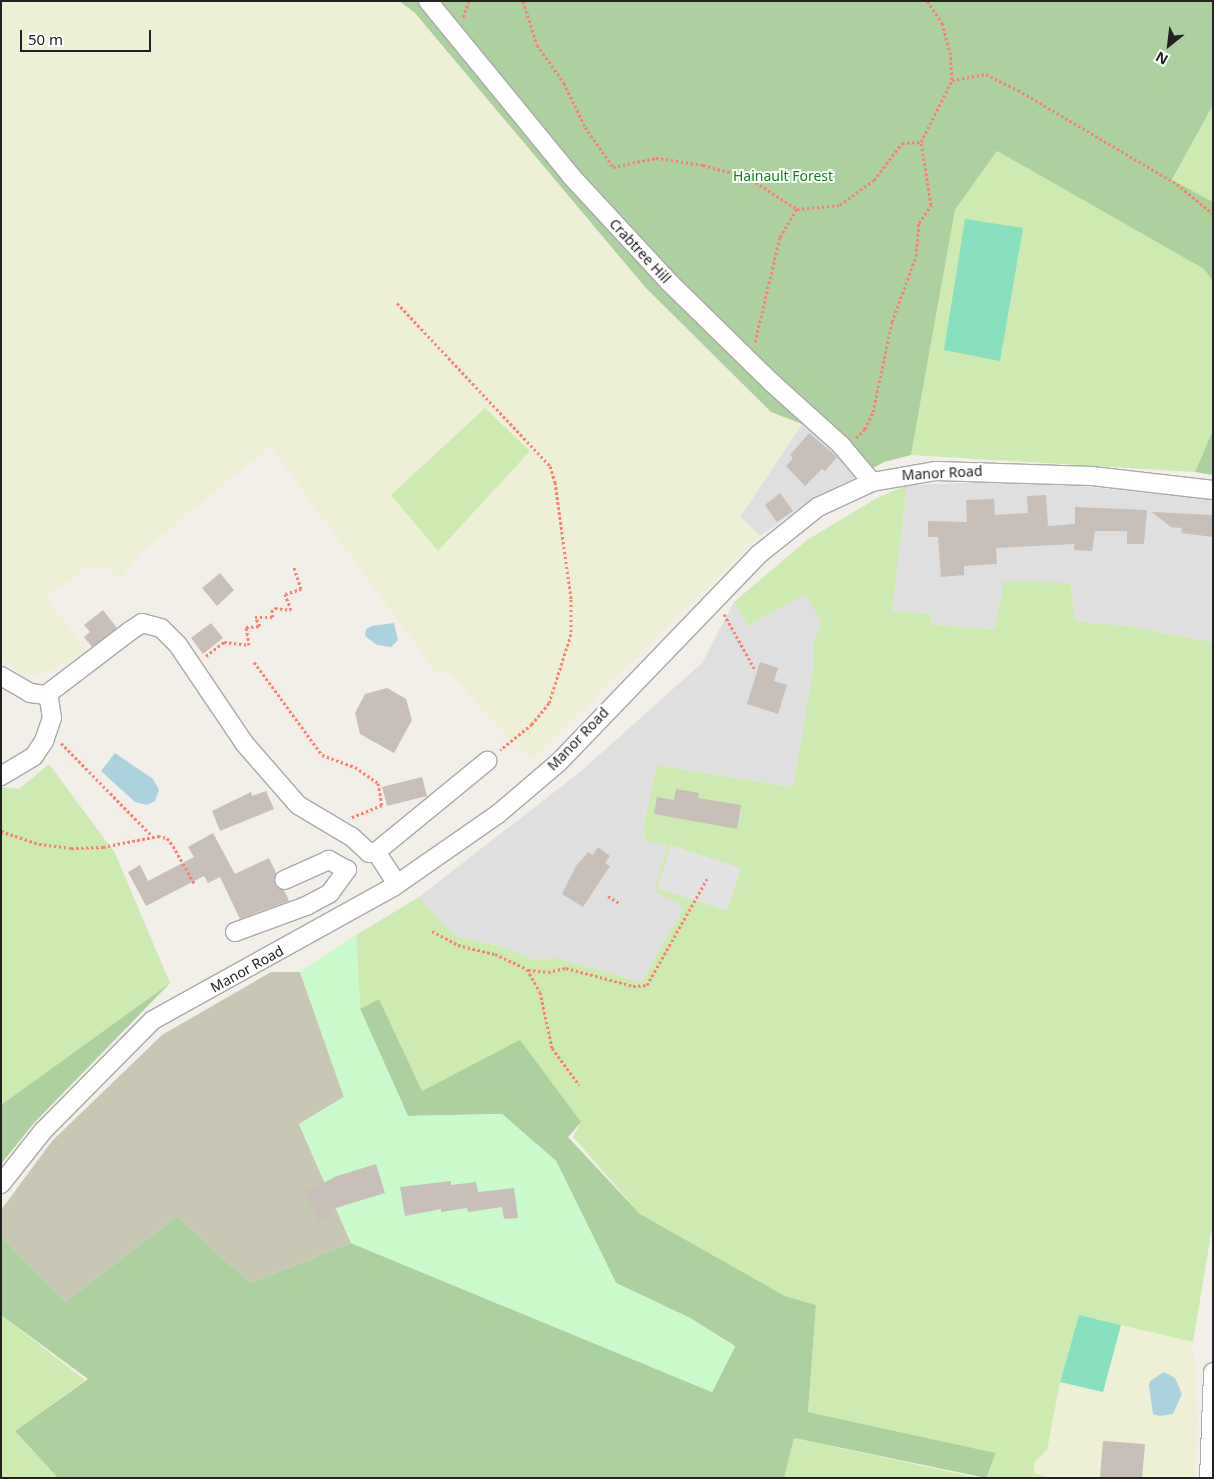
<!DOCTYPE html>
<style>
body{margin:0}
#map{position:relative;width:1214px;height:1479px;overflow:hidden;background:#f2efe9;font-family:"Noto Sans",sans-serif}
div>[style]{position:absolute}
.residential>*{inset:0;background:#e0dfdf}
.construction>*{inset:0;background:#c7c7b4}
.farmland>*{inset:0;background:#eef0d5}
.grass>*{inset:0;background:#cdebb0}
.forest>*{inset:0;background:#add19e}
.park>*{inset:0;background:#c8facc}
.pitch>*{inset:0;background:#88e0be}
.parking>*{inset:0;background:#e2e2e2}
.water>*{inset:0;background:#aad3df}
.building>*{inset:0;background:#c7bfb8}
.path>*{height:3px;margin-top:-1.5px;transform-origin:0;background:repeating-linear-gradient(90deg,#fa8072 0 2.5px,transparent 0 5px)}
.roads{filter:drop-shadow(1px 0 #a9a9a9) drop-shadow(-1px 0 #a9a9a9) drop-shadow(0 1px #a9a9a9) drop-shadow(0 -1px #a9a9a9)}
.minor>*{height:18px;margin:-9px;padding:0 9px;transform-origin:9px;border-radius:9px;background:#fff}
span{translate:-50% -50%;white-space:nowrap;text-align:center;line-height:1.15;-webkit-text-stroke:4px #fff;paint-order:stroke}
.park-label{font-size:14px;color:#0c8416}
.street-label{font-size:14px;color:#222}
.frame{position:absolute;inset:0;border:2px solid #222;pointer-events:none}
.north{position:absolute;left:1144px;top:20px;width:50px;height:50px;-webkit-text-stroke:4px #fff;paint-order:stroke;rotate:209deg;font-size:14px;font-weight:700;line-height:20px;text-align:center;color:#222}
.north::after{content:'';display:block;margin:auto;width:18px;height:22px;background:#222;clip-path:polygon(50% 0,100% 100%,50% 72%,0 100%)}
.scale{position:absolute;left:20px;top:30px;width:131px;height:22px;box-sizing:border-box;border:2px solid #222;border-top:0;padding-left:6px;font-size:15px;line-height:18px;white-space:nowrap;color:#222;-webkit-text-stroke:4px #fff;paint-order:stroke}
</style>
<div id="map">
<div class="residential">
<i style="clip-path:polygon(802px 424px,843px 455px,857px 477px,816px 497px,760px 536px,740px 517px)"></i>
<i style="clip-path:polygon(994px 482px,1090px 487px,1213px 499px,1213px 642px,1127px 626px,1075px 621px,1071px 583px,995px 629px,930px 625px,931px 614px,891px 611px,907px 485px)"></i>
<i style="clip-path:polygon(805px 593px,821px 623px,813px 642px,813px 669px,793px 787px,657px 765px,643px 827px,645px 841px,668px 845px,684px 907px,641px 982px,556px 958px,532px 959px,503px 947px,461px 937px,451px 932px,419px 897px,580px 772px,702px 663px,734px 602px,748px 626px)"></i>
</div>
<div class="construction">
<i style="clip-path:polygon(271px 972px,300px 972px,344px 1097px,299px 1124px,351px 1243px,250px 1283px,177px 1216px,65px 1302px,1px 1236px,1px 1210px,52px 1141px,162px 1035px)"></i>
</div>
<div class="farmland">
<i style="clip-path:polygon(1px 1px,399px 1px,415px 13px,645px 287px,771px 412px,802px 424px,740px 517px,760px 536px,534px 759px,500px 730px,451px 674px,436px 672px,270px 446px,143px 551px,118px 580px,104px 564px,96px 571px,90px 564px,46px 598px,88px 651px,43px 674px,23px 676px,1px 659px)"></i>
<i style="clip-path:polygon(1079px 1315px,1193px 1342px,1198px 1423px,1194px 1478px,1051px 1478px,1033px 1473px,1034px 1462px,1047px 1450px,1060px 1382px)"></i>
</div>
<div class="grass">
<i style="clip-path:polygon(1213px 105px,1213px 202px,1172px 181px)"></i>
<i style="clip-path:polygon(997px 151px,1204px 269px,1213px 281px,1213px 430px,1195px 472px,911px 455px,955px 210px)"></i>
<i style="clip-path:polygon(485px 408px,530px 451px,438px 551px,391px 495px)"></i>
<i style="clip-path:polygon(907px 485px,892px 611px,931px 614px,931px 625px,995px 629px,1004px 581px,1071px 583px,1075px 621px,1127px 626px,1213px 642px,1213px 1222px,1193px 1342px,1079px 1315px,1060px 1382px,1047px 1450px,1034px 1462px,1034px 1473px,1051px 1478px,986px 1478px,996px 1453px,808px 1412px,816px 1305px,785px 1296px,640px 1214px,573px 1137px,581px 1122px,422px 1092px,379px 999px,360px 1009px,356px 935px,419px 897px,451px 932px,461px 937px,503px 947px,532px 959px,556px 958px,641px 982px,684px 907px,654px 890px,668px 845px,645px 841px,643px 827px,657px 765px,793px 787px,813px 669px,813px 642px,821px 623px,805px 594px,748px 626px,734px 602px,807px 540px,877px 498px)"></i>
<i style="clip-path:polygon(49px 764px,115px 853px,170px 983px,1px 1105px,1px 787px,19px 789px)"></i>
<i style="clip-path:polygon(1px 1315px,85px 1380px,15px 1431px,58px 1478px,1px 1478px)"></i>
<i style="clip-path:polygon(794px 1438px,978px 1478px,784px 1478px)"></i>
</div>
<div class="forest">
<i style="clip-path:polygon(399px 1px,1213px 1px,1213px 105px,1172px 180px,1213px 202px,1213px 281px,1204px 269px,997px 151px,955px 210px,911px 455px,884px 462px,857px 477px,843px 455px,802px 424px,771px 412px,645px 287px,415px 13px)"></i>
<i style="clip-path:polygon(1213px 430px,1213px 475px,1195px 472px)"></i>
<i style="clip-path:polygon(170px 983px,34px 1123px,1px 1164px,1px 1105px)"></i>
<i style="clip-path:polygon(379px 999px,422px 1091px,520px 1040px,581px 1122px,568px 1137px,640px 1214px,785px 1296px,816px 1305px,808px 1412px,996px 1453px,986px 1478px,794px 1438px,784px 1478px,58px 1478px,15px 1431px,88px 1379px,1px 1315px,1px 1236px,65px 1302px,177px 1216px,250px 1283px,351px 1243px,712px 1392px,735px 1346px,690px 1318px,616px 1283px,556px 1161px,502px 1114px,408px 1116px,360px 1009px)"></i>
</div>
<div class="park">
<i style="clip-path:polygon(356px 935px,360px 1009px,408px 1116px,502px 1114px,556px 1161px,616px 1283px,690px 1318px,735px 1347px,712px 1392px,351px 1243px,299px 1124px,344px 1097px,300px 972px)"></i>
</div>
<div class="pitch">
<i style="clip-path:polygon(965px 219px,1023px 228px,1000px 361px,944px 350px)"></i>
<i style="clip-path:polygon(1079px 1315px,1121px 1325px,1103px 1392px,1060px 1382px)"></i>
</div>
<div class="parking">
<i style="clip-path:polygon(671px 845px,741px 868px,727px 911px,657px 888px)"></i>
</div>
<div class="water">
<i style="clip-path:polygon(394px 623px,398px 640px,391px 647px,377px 645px,365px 636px,366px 629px,372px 626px)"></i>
<i style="clip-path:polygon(115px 753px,153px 779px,159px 790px,155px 801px,147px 805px,135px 802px,101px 771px)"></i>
<i style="clip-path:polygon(1164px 1372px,1175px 1378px,1182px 1394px,1173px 1414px,1160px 1416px,1153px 1414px,1149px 1386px,1150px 1381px)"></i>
</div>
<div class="building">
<i style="clip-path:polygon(809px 433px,837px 457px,825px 471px,822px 469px,805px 486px,786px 466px,793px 458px,790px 455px)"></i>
<i style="clip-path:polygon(780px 493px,793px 511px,777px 522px,765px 505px)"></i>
<i style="clip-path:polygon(1046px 495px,1048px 526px,1075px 524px,1075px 507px,1147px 510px,1144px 544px,1127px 544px,1127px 531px,1095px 531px,1092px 551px,1074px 550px,1074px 544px,996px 548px,997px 564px,964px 566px,964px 575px,941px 577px,938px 537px,928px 537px,928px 521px,967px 522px,966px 500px,994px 499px,995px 515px,1028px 513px,1027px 496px)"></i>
<i style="clip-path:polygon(1152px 512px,1213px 515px,1213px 537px,1181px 533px,1182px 528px,1171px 527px)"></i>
<i style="clip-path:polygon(220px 573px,234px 590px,217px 606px,202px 588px)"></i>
<i style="clip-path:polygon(103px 610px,117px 628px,92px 647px,84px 637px,90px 632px,84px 625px)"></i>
<i style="clip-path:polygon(211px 623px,223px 638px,203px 654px,191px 638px)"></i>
<i style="clip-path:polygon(760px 662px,778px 668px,774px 681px,787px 685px,778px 714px,747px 704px)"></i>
<i style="clip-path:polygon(387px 688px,406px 699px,412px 720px,394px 753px,360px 734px,355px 713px,365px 694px)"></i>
<i style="clip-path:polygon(422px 777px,427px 796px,387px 806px,382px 787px)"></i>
<i style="clip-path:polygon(676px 789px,699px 793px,698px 798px,741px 805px,737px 829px,654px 814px,657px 797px,674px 800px)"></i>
<i style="clip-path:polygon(266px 791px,274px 809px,220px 831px,212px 811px,251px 792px,252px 796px)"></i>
<i style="clip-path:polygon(213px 833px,235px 874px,269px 858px,276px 873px,275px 885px,284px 890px,289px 901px,240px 919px,220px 877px,208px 883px,204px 876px,146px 906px,128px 872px,140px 865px,148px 881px,194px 857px,188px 847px)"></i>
<i style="clip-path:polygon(598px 847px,610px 856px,605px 863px,610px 866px,583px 907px,562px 894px,576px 866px,588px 852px,593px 855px)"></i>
<i style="clip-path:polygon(376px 1164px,385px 1193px,329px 1210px,332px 1216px,319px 1222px,306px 1192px,337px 1176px)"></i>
<i style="clip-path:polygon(451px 1181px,451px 1185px,476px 1182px,478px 1192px,514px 1188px,518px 1218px,504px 1219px,502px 1207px,468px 1212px,467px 1208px,441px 1212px,441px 1209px,405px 1216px,400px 1187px)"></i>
<i style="clip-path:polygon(1103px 1441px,1145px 1444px,1142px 1478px,1100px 1478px)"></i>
</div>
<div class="path">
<i style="left:523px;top:1px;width:46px;rotate:72.3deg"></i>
<i style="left:537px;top:45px;width:47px;rotate:54.6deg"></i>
<i style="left:564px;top:83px;width:49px;rotate:64.5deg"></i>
<i style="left:585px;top:127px;width:49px;rotate:55deg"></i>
<i style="left:613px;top:167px;width:44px;rotate:-11.8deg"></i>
<i style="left:656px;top:158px;width:48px;rotate:8.5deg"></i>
<i style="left:703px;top:165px;width:46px;rotate:15.3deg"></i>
<i style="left:747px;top:177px;width:59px;rotate:32.6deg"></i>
<i style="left:797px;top:209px;width:43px;rotate:-5.3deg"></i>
<i style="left:840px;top:205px;width:42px;rotate:-36.3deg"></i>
<i style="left:874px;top:180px;width:46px;rotate:-52.9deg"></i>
<i style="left:902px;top:143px;width:19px;rotate:-3deg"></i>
<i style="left:927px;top:1px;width:27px;rotate:56deg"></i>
<i style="left:942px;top:23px;width:30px;rotate:75deg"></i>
<i style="left:950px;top:52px;width:28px;rotate:86deg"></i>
<i style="left:463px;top:17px;width:17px;rotate:-69deg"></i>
<i style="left:397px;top:303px;width:224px;rotate:46.8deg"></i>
<i style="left:550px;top:466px;width:17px;rotate:73deg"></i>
<i style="left:555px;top:482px;width:118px;rotate:82.2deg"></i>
<i style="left:571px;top:599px;width:35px;rotate:90deg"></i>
<i style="left:571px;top:634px;width:72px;rotate:107.7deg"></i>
<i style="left:549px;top:703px;width:27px;rotate:129deg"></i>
<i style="left:532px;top:724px;width:41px;rotate:140.9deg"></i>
<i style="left:755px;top:342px;width:108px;rotate:-76.6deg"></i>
<i style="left:780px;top:237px;width:33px;rotate:-59deg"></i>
<i style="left:856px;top:438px;width:13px;rotate:-45deg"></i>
<i style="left:865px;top:429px;width:19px;rotate:-65deg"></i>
<i style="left:873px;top:412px;width:92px;rotate:-78.1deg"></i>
<i style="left:892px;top:322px;width:70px;rotate:-70deg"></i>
<i style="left:916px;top:256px;width:33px;rotate:-85deg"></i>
<i style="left:919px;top:223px;width:22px;rotate:-56deg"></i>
<i style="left:931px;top:205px;width:64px;rotate:-99deg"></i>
<i style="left:921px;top:142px;width:69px;rotate:-63.4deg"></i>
<i style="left:952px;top:80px;width:35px;rotate:-10deg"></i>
<i style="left:986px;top:74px;width:36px;rotate:27deg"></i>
<i style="left:1018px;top:90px;width:185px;rotate:30.6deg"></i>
<i style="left:1177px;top:184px;width:47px;rotate:39.8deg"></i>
<i style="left:724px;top:614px;width:62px;rotate:60.9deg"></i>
<i style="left:206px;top:656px;width:23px;rotate:-38deg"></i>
<i style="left:224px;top:642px;width:25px;rotate:7deg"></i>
<i style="left:249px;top:645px;width:18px;rotate:-99deg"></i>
<i style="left:246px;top:627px;width:14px;rotate:-4deg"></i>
<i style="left:260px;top:626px;width:10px;rotate:-119deg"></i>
<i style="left:255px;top:617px;width:18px"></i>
<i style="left:273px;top:617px;width:5px;rotate:-112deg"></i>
<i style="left:271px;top:612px;width:6px;rotate:-45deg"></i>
<i style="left:275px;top:608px;width:16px;rotate:7deg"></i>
<i style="left:291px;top:610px;width:17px;rotate:-111deg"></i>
<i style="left:285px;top:594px;width:17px;rotate:-17deg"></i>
<i style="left:301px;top:589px;width:25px;rotate:-108deg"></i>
<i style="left:254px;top:662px;width:115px;rotate:53.8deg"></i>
<i style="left:322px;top:755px;width:35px;rotate:20deg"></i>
<i style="left:355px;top:767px;width:28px;rotate:35deg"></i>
<i style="left:378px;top:783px;width:22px;rotate:80deg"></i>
<i style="left:382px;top:805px;width:35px;rotate:158deg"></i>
<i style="left:61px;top:743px;width:129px;rotate:45.6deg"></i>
<i style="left:1px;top:831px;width:40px;rotate:18.9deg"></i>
<i style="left:39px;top:844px;width:32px;rotate:7deg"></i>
<i style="left:71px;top:848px;width:32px;rotate:-2deg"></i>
<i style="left:103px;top:847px;width:56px;rotate:-11.3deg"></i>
<i style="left:158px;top:836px;width:9px;rotate:13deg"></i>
<i style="left:167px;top:838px;width:10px;rotate:53deg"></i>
<i style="left:173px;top:846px;width:43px;rotate:60.4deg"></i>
<i style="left:608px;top:896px;width:15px;rotate:32deg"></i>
<i style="left:432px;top:931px;width:30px;rotate:28deg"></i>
<i style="left:458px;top:945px;width:38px;rotate:14deg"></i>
<i style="left:495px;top:954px;width:35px;rotate:25deg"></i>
<i style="left:527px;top:969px;width:26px;rotate:61deg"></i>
<i style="left:540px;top:992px;width:57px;rotate:77.9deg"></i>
<i style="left:552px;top:1048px;width:46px;rotate:53.9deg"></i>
<i style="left:528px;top:970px;width:20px;rotate:6deg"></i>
<i style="left:548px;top:972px;width:18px;rotate:-13deg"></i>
<i style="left:566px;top:968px;width:69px;rotate:15deg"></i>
<i style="left:633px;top:986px;width:14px;rotate:-4deg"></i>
<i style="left:647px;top:985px;width:122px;rotate:-60.5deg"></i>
</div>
<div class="roads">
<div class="minor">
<i style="left:428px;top:1px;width:226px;rotate:50.7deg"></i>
<i style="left:571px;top:176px;width:144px;rotate:47.2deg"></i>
<i style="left:669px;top:282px;width:143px;rotate:44.4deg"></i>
<i style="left:771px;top:382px;width:94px;rotate:42deg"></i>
<i style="left:841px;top:445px;width:48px;rotate:50deg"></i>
<i style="left:1px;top:676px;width:34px;rotate:30deg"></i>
<i style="left:30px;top:693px;width:16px;rotate:7deg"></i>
<i style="left:46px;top:695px;width:106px;rotate:-37.3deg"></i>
<i style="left:130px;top:631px;width:14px;rotate:-34deg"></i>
<i style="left:142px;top:623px;width:20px;rotate:15deg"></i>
<i style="left:161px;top:628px;width:24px;rotate:45deg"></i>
<i style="left:178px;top:645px;width:118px;rotate:56deg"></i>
<i style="left:244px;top:743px;width:82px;rotate:48.9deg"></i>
<i style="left:298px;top:805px;width:63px;rotate:30.7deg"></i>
<i style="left:352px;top:837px;width:23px;rotate:43deg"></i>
<i style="left:369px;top:853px;width:7px;rotate:-8deg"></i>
<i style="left:1px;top:776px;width:39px;rotate:-31deg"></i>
<i style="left:34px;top:756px;width:18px;rotate:-56deg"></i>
<i style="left:44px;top:741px;width:24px;rotate:-71deg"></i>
<i style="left:52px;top:718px;width:24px;rotate:-99deg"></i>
<i style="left:397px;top:884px;width:38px;rotate:-123deg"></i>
<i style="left:376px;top:852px;width:144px;rotate:-39.3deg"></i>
<i style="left:235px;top:932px;width:76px;rotate:-20.1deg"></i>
<i style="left:306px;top:906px;width:27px;rotate:-28deg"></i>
<i style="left:330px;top:893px;width:29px;rotate:-54deg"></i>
<i style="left:347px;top:870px;width:21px;rotate:-151deg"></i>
<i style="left:329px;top:860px;width:49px;rotate:156deg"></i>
<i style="left:1px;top:1184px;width:68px;rotate:-51.6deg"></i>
<i style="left:43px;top:1131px;width:156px;rotate:-45.3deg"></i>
<i style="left:153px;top:1020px;width:274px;rotate:-29deg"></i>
<i style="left:393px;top:887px;width:128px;rotate:-34.8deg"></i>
<i style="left:498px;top:814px;width:80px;rotate:-40.4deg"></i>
<i style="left:559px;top:762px;width:287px;rotate:-46.1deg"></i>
<i style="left:758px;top:555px;width:77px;rotate:-38.7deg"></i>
<i style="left:818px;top:507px;width:60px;rotate:-24.8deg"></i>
<i style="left:872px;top:482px;width:65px;rotate:-9.8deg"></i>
<i style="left:936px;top:471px;width:156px;rotate:1.8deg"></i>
<i style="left:1092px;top:476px;width:122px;rotate:6.6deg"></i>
<i style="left:1209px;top:1478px;width:106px;rotate:-87.8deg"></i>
</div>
</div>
<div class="park-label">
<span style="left:783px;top:176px">Hainault Forest</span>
</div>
<div class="street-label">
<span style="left:640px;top:251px;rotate:47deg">Crabtree Hill</span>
<span style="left:942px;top:473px;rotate:-3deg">Manor Road</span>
<span style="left:578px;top:739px;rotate:-46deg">Manor Road</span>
<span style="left:247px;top:969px;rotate:-29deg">Manor Road</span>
</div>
<div class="frame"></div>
<div class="north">N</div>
<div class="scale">50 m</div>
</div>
